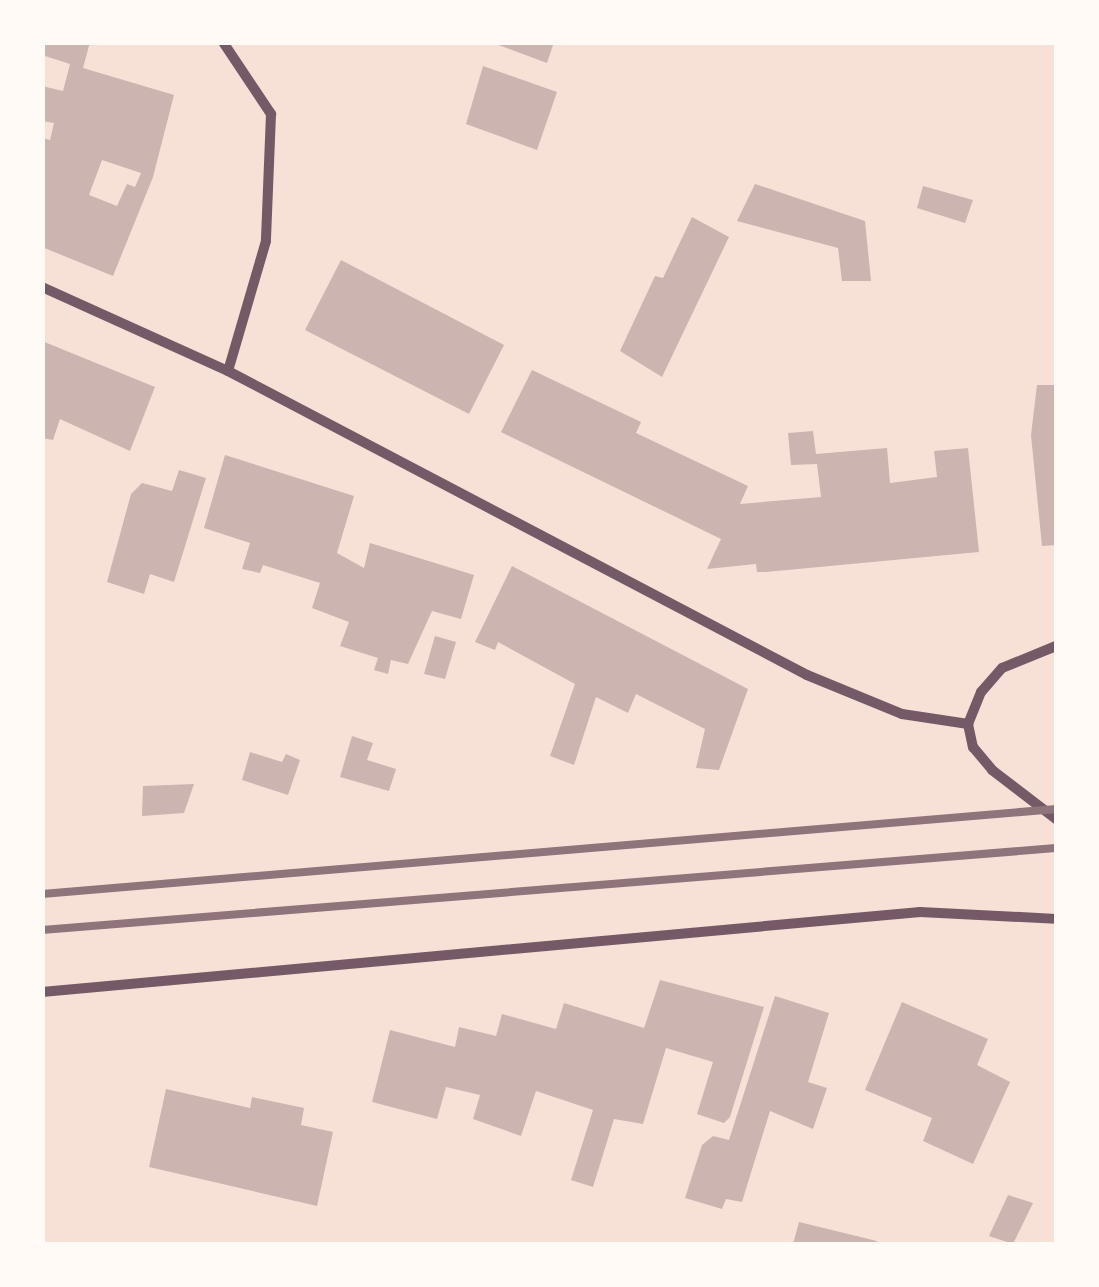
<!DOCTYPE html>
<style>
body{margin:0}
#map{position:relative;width:1099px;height:1287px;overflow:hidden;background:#f7e1d7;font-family:Bitter,serif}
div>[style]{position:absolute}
.building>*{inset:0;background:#ccb4b1}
.minor>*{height:10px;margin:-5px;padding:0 5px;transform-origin:5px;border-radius:5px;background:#755966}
.rail>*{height:8px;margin:-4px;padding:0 4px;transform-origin:4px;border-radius:4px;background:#8f747c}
span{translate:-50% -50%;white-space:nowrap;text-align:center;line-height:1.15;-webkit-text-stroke:8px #fffaf5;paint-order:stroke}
.frame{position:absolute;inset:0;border:45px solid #fffaf5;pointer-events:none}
</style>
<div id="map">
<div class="building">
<i style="clip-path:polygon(evenodd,42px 42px,90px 42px,83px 68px,174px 95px,153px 177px,113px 276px,42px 247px,42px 138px,50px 140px,54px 123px,42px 121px,42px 86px,63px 91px,70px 64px,42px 55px,42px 42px,102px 160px,141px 173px,135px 187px,127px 184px,117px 206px,89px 195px,102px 160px)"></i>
<i style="clip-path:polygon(545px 42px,553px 45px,547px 63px,493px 43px)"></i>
<i style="clip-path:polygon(483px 66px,557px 92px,537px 150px,466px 124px)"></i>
<i style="clip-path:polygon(755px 184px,865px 221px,871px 281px,842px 281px,838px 248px,737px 221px)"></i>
<i style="clip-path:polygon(923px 186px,973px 200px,965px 223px,917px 208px)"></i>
<i style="clip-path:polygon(692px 217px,729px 237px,662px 377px,620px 351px,655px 276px,663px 278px)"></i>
<i style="clip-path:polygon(341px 260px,504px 345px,469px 414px,305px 330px)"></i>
<i style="clip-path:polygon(42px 341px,155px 387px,130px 451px,60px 419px,53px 440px,42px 438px)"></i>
<i style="clip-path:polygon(532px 370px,641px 422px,636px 433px,748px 486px,740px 504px,821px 497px,817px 464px,791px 465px,788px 433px,813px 431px,816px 454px,887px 448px,890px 483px,937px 477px,934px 451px,968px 448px,979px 552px,766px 572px,757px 572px,756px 564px,707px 569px,721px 539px,501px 432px)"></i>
<i style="clip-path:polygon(1037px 385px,1056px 385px,1056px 545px,1042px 546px,1031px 435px)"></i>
<i style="clip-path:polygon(225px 455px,354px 496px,337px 553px,364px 568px,370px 543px,474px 575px,461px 619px,432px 611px,408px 664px,391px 660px,388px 674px,374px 670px,378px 658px,340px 646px,349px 622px,312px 608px,320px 583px,263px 565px,260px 573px,242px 569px,250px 543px,204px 528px)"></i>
<i style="clip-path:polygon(179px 470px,206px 478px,174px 582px,150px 574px,144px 594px,107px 582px,131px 494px,142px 483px,172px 491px)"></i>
<i style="clip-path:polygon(512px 566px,748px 689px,719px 770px,696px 768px,705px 729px,636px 694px,628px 713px,596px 697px,574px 765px,550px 756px,575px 684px,498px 642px,495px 650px,475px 642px)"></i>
<i style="clip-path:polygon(435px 636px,456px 642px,445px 679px,424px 674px)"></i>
<i style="clip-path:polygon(352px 736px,373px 743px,367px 760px,396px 769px,389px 791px,340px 777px)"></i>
<i style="clip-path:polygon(250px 752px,282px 762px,286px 754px,300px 760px,288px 795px,242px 780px)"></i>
<i style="clip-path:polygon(194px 784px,184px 813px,142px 816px,143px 786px)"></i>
<i style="clip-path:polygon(660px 980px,764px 1007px,730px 1117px,724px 1123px,697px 1114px,713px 1062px,666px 1048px,643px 1124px,614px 1119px,593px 1187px,571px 1180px,593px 1110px,536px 1091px,521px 1136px,473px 1119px,480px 1095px,446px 1087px,437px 1119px,372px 1102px,390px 1030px,455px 1047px,459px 1027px,496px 1036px,502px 1014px,556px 1029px,564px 1003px,644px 1028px)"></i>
<i style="clip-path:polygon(775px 996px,829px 1013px,808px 1082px,827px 1088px,813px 1129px,770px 1111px,742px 1202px,726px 1199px,722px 1209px,685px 1198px,702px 1145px,713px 1136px,729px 1140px)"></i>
<i style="clip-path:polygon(902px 1002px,988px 1039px,977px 1065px,1010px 1082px,973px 1164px,923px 1141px,932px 1118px,865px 1090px)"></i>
<i style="clip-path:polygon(166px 1089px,250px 1108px,252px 1097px,304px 1108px,301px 1125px,333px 1132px,317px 1206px,149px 1167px)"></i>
<i style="clip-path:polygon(1008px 1195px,1033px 1203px,1013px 1244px,989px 1236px)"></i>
<i style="clip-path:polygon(799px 1222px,877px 1241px,876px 1244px,793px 1244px)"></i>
</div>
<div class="minor">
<i style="left:223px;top:42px;width:87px;rotate:56.3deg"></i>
<i style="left:271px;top:114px;width:127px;rotate:92.3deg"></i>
<i style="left:266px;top:241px;width:135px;rotate:106.3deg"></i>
<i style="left:42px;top:287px;width:204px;rotate:24.3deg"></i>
<i style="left:228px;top:371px;width:654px;rotate:27.7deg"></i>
<i style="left:807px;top:675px;width:103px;rotate:22.3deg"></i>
<i style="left:902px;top:714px;width:67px;rotate:8.6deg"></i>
<i style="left:1056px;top:646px;width:58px;rotate:157.8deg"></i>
<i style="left:1002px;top:668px;width:32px;rotate:131deg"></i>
<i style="left:981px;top:692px;width:35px;rotate:112deg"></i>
<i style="left:968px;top:724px;width:24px;rotate:78deg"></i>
<i style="left:973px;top:747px;width:30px;rotate:50deg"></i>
<i style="left:992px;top:770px;width:81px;rotate:37.4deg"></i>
<i style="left:42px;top:992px;width:882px;rotate:-5.21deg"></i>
<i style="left:920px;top:912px;width:136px;rotate:2.9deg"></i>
</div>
<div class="rail">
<i style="left:42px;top:894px;width:1018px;rotate:-4.79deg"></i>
<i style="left:42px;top:930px;width:1017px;rotate:-4.62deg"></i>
</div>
<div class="frame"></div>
</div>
